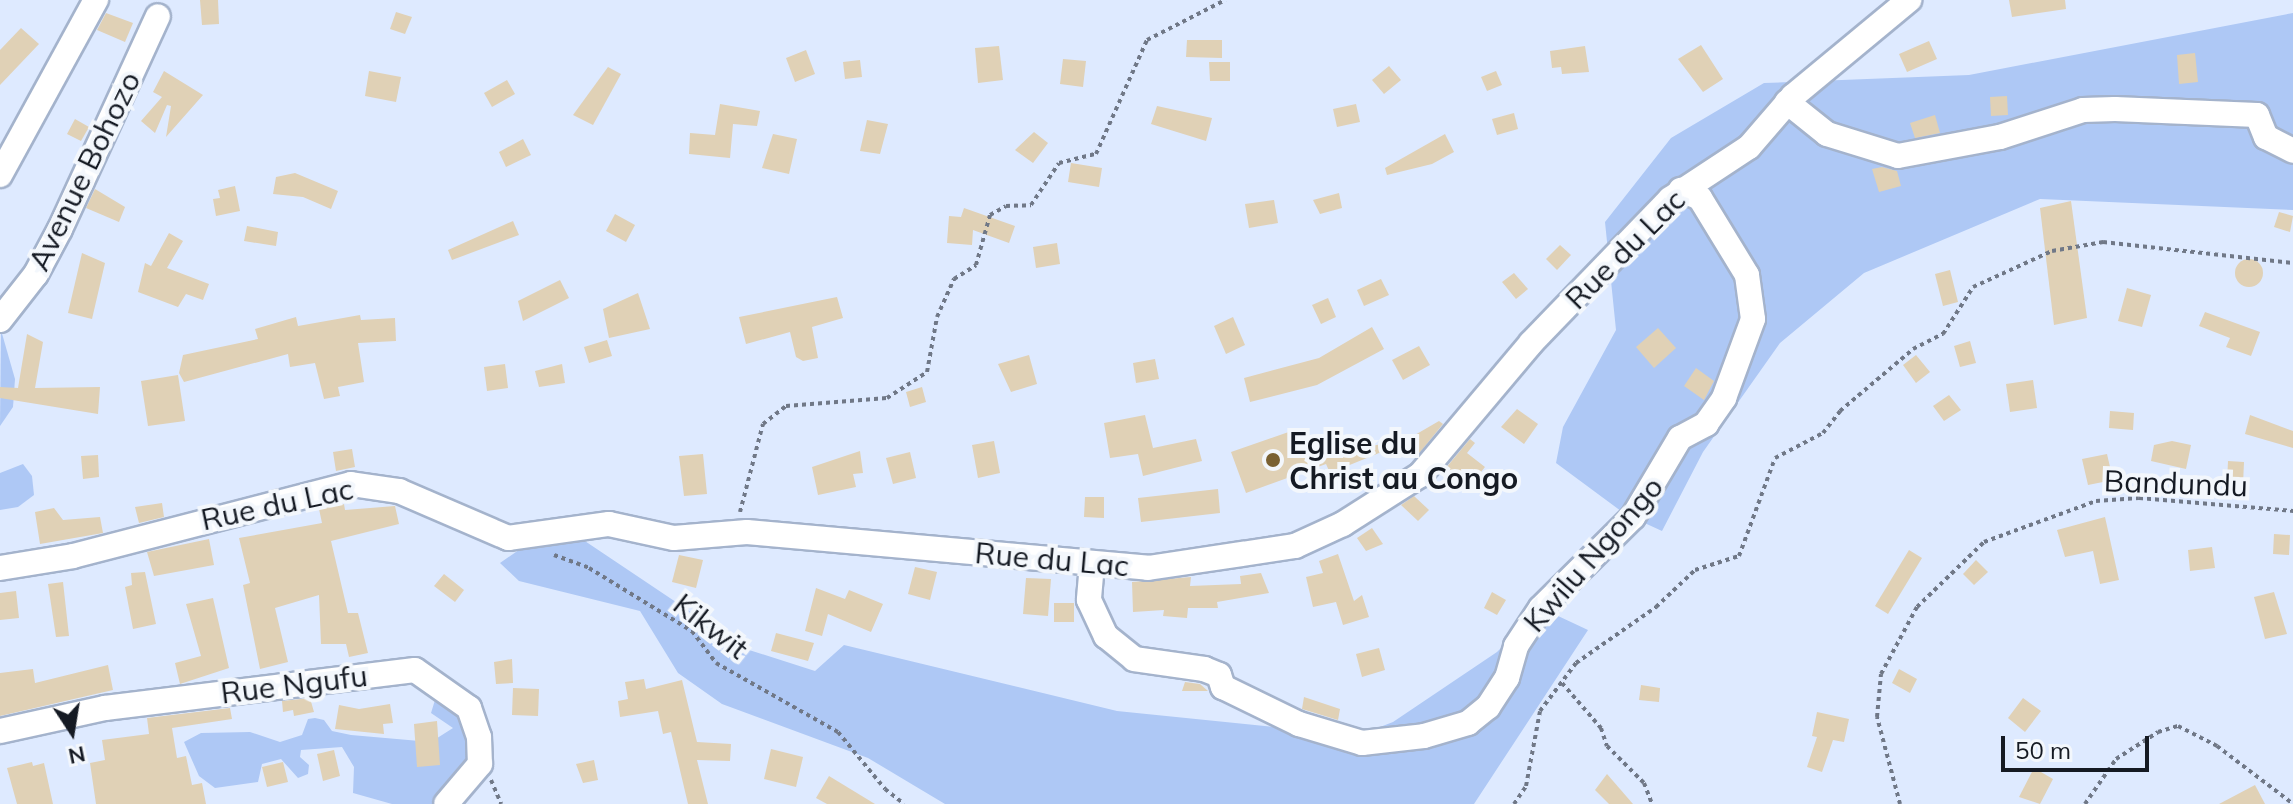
<!DOCTYPE html>
<style>
body{margin:0}
#map{position:relative;width:2293px;height:804px;overflow:hidden;background:#deeaff;font-family:Mulish,sans-serif}
div>[style]{position:absolute}
.green>*{inset:0;background:#aec8f5}
.building>*{inset:0;background:#e0d1b6}
.round{border-radius:50%}
.path>*{height:4px;margin-top:-2px;transform-origin:0;background:repeating-linear-gradient(90deg,#707887 0 4px,transparent 0 8px)}
.roads{filter:drop-shadow(2px 0 #a4b3cc) drop-shadow(-2px 0 #a4b3cc) drop-shadow(0 2px #a4b3cc) drop-shadow(0 -2px #a4b3cc)}
.street>*{height:24px;margin:-12px;padding:0 12px;transform-origin:12px;border-radius:12px;background:#fff}
.dots>*{width:22px;height:22px;translate:-50% -50%;box-sizing:border-box;border:4px solid #f3f7fc;border-radius:50%}
span{translate:-50% -50%;white-space:nowrap;text-align:center;line-height:1.15;-webkit-text-stroke:8px #f3f7fc;paint-order:stroke}
.street-label{font-size:30px;color:#151a23}
.poi-label{font-size:30px;color:#151a23;font-weight:700}
.left{translate:0 -50%;text-align:left}
.north{position:absolute;left:32px;top:692px;width:80px;height:80px;-webkit-text-stroke:6px #f3f7fc;paint-order:stroke;rotate:168deg;font-size:22px;font-weight:700;line-height:32px;text-align:center;color:#151a23}
.north::after{content:'';display:block;margin:auto;width:28px;height:36px;background:#151a23;clip-path:polygon(50% 0,100% 100%,50% 72%,0 100%)}
.scale{position:absolute;left:2001px;top:736px;width:148px;height:36px;box-sizing:border-box;border:4px solid #151a23;border-top:0;padding-left:10px;font-size:24px;line-height:28px;white-space:nowrap;color:#151a23;-webkit-text-stroke:6px #f3f7fc;paint-order:stroke}
</style>
<div id="map">
<div class="green">
<i style="clip-path:polygon(2293px 13px,2293px 210px,2040px 199px,1864px 273px,1780px 343px,1703px 452px,1662px 531px,1625px 514px,1556px 463px,1563px 427px,1616px 330px,1605px 222px,1671px 138px,1764px 83px,1969px 75px)"></i>
<i style="clip-path:polygon(1px 330px,15px 379px,13px 407px,0 426px)"></i>
<i style="clip-path:polygon(23px 464px,32px 476px,34px 495px,18px 507px,0 510px,0 473px)"></i>
<i style="clip-path:polygon(558px 523px,746px 649px,815px 671px,844px 645px,1117px 711px,1303px 730px,1341px 742px,1393px 722px,1497px 652px,1541px 608px,1588px 630px,1474px 804px,945px 804px,868px 758px,722px 704px,678px 673px,640px 611px,519px 581px,500px 563px)"></i>
<i style="clip-path:polygon(435px 700px,452px 705px,470px 728px,474px 755px,438px 804px,392px 804px,353px 793px,354px 767px,342px 747px,301px 750px,300px 757px,309px 765px,308px 774px,298px 778px,281px 759px,262px 764px,258px 782px,215px 788px,199px 776px,184px 742px,201px 733px,250px 732px,280px 742px,302px 735px,308px 719px,315px 718px,324px 720px,332px 731px,351px 735px,431px 742px,453px 728px,431px 713px)"></i>
</div>
<div class="building">
<i style="clip-path:polygon(200px 0,218px 0,219px 24px,202px 25px)"></i>
<i style="clip-path:polygon(2009px 0,2065px 0,2066px 9px,2012px 17px)"></i>
<i style="clip-path:polygon(396px 12px,412px 17px,405px 34px,390px 29px)"></i>
<i style="clip-path:polygon(106px 13px,133px 23px,125px 42px,97px 30px)"></i>
<i style="clip-path:polygon(21px 28px,39px 44px,0 85px,0 50px)"></i>
<i style="clip-path:polygon(1187px 40px,1222px 40px,1222px 58px,1186px 57px)"></i>
<i style="clip-path:polygon(1929px 41px,1937px 59px,1907px 72px,1899px 54px)"></i>
<i style="clip-path:polygon(1701px 45px,1723px 79px,1703px 92px,1678px 59px)"></i>
<i style="clip-path:polygon(999px 46px,1003px 80px,978px 83px,975px 48px)"></i>
<i style="clip-path:polygon(1585px 46px,1589px 72px,1562px 74px,1561px 67px,1552px 68px,1550px 51px)"></i>
<i style="clip-path:polygon(806px 50px,815px 74px,795px 82px,786px 58px)"></i>
<i style="clip-path:polygon(2195px 53px,2198px 82px,2179px 84px,2177px 55px)"></i>
<i style="clip-path:polygon(1063px 59px,1086px 61px,1083px 87px,1060px 84px)"></i>
<i style="clip-path:polygon(860px 60px,862px 77px,845px 79px,843px 62px)"></i>
<i style="clip-path:polygon(1209px 62px,1230px 62px,1230px 81px,1210px 81px)"></i>
<i style="clip-path:polygon(1389px 66px,1401px 80px,1384px 94px,1372px 80px)"></i>
<i style="clip-path:polygon(608px 67px,621px 74px,593px 125px,573px 115px)"></i>
<i style="clip-path:polygon(164px 71px,203px 95px,166px 137px,171px 106px,167px 105px,155px 133px,141px 121px,162px 97px,153px 92px)"></i>
<i style="clip-path:polygon(369px 71px,401px 77px,396px 102px,365px 96px)"></i>
<i style="clip-path:polygon(1496px 71px,1502px 85px,1487px 91px,1481px 77px)"></i>
<i style="clip-path:polygon(507px 80px,515px 94px,492px 107px,484px 93px)"></i>
<i style="clip-path:polygon(2007px 96px,2008px 115px,1991px 116px,1990px 97px)"></i>
<i style="clip-path:polygon(720px 104px,760px 111px,757px 126px,733px 124px,730px 158px,689px 154px,690px 133px,715px 135px)"></i>
<i style="clip-path:polygon(1356px 104px,1360px 122px,1337px 127px,1333px 109px)"></i>
<i style="clip-path:polygon(1157px 106px,1212px 118px,1206px 141px,1151px 124px)"></i>
<i style="clip-path:polygon(1514px 113px,1518px 129px,1497px 135px,1492px 119px)"></i>
<i style="clip-path:polygon(1935px 115px,1940px 133px,1915px 138px,1910px 123px)"></i>
<i style="clip-path:polygon(75px 119px,89px 127px,81px 141px,67px 134px)"></i>
<i style="clip-path:polygon(867px 120px,888px 124px,880px 154px,860px 151px)"></i>
<i style="clip-path:polygon(1034px 132px,1048px 143px,1033px 163px,1015px 150px)"></i>
<i style="clip-path:polygon(773px 134px,797px 139px,789px 174px,762px 168px)"></i>
<i style="clip-path:polygon(1445px 134px,1454px 152px,1432px 164px,1387px 175px,1385px 168px)"></i>
<i style="clip-path:polygon(523px 139px,531px 155px,506px 167px,499px 152px)"></i>
<i style="clip-path:polygon(1071px 163px,1102px 168px,1099px 187px,1068px 182px)"></i>
<i style="clip-path:polygon(1882px 167px,1897px 171px,1901px 186px,1879px 192px,1872px 169px)"></i>
<i style="clip-path:polygon(295px 173px,338px 191px,331px 209px,303px 197px,273px 194px,276px 177px)"></i>
<i style="clip-path:polygon(235px 186px,240px 211px,216px 216px,213px 199px,220px 198px,218px 190px)"></i>
<i style="clip-path:polygon(95px 189px,125px 207px,119px 222px,86px 208px)"></i>
<i style="clip-path:polygon(1339px 193px,1342px 208px,1320px 214px,1313px 200px)"></i>
<i style="clip-path:polygon(1274px 200px,1278px 223px,1249px 228px,1245px 204px)"></i>
<i style="clip-path:polygon(2071px 201px,2087px 318px,2054px 325px,2040px 208px)"></i>
<i style="clip-path:polygon(964px 208px,1015px 226px,1009px 243px,973px 230px,972px 245px,947px 243px,949px 216px,961px 217px)"></i>
<i style="clip-path:polygon(2279px 212px,2293px 216px,2290px 232px,2274px 227px)"></i>
<i style="clip-path:polygon(615px 214px,635px 225px,626px 242px,606px 231px)"></i>
<i style="clip-path:polygon(513px 221px,519px 235px,452px 260px,448px 250px)"></i>
<i style="clip-path:polygon(247px 226px,278px 232px,276px 246px,244px 241px)"></i>
<i style="clip-path:polygon(169px 233px,183px 241px,167px 268px,209px 284px,203px 300px,186px 294px,178px 307px,138px 292px,145px 263px,151px 266px)"></i>
<i style="clip-path:polygon(1057px 243px,1060px 264px,1036px 268px,1033px 247px)"></i>
<i style="clip-path:polygon(1560px 245px,1571px 255px,1557px 270px,1546px 259px)"></i>
<i style="clip-path:polygon(82px 253px,105px 263px,92px 319px,68px 313px)"></i>
<i class="round" style="left:2235px;top:259px;width:28px;height:28px"></i>
<i style="clip-path:polygon(1950px 270px,1958px 302px,1943px 306px,1935px 274px)"></i>
<i style="clip-path:polygon(1514px 273px,1528px 289px,1516px 299px,1502px 282px)"></i>
<i style="clip-path:polygon(1381px 279px,1389px 295px,1364px 306px,1357px 290px)"></i>
<i style="clip-path:polygon(560px 280px,569px 298px,523px 321px,518px 301px)"></i>
<i style="clip-path:polygon(2127px 288px,2151px 295px,2142px 327px,2118px 321px)"></i>
<i style="clip-path:polygon(638px 293px,650px 329px,609px 338px,603px 309px)"></i>
<i style="clip-path:polygon(837px 297px,843px 318px,812px 327px,818px 358px,803px 361px,796px 357px,790px 332px,746px 344px,739px 317px)"></i>
<i style="clip-path:polygon(1328px 298px,1336px 317px,1321px 324px,1312px 305px)"></i>
<i style="clip-path:polygon(2205px 312px,2260px 332px,2251px 356px,2226px 347px,2230px 338px,2199px 326px)"></i>
<i style="clip-path:polygon(360px 315px,361px 320px,395px 318px,396px 341px,358px 343px,364px 382px,338px 387px,340px 396px,324px 399px,315px 363px,290px 367px,288px 354px,184px 382px,179px 373px,183px 355px,258px 339px,255px 329px,296px 317px,298px 326px)"></i>
<i style="clip-path:polygon(1233px 317px,1245px 345px,1226px 354px,1214px 326px)"></i>
<i style="clip-path:polygon(1372px 327px,1384px 349px,1317px 385px,1250px 402px,1244px 378px,1319px 358px)"></i>
<i style="clip-path:polygon(1658px 328px,1676px 348px,1654px 368px,1636px 347px)"></i>
<i style="clip-path:polygon(27px 334px,43px 342px,35px 388px,100px 387px,98px 414px,0 398px,0 387px,18px 388px)"></i>
<i style="clip-path:polygon(607px 340px,612px 356px,589px 363px,584px 347px)"></i>
<i style="clip-path:polygon(1970px 341px,1976px 363px,1960px 367px,1954px 346px)"></i>
<i style="clip-path:polygon(1419px 346px,1430px 365px,1403px 380px,1392px 360px)"></i>
<i style="clip-path:polygon(1029px 355px,1037px 384px,1011px 392px,998px 364px)"></i>
<i style="clip-path:polygon(1916px 355px,1930px 372px,1916px 383px,1903px 365px)"></i>
<i style="clip-path:polygon(1155px 359px,1159px 379px,1136px 383px,1133px 363px)"></i>
<i style="clip-path:polygon(505px 364px,508px 388px,487px 391px,484px 367px)"></i>
<i style="clip-path:polygon(562px 364px,565px 383px,539px 387px,535px 371px)"></i>
<i style="clip-path:polygon(1696px 368px,1714px 381px,1704px 400px,1684px 386px)"></i>
<i style="clip-path:polygon(178px 375px,185px 421px,148px 426px,141px 381px)"></i>
<i style="clip-path:polygon(2033px 380px,2037px 408px,2010px 412px,2006px 384px)"></i>
<i style="clip-path:polygon(922px 387px,926px 402px,910px 407px,906px 392px)"></i>
<i style="clip-path:polygon(1949px 395px,1961px 410px,1944px 421px,1933px 406px)"></i>
<i style="clip-path:polygon(1517px 409px,1538px 424px,1524px 444px,1501px 427px)"></i>
<i style="clip-path:polygon(2110px 411px,2134px 413px,2133px 430px,2109px 428px)"></i>
<i style="clip-path:polygon(1145px 415px,1153px 448px,1196px 439px,1202px 461px,1143px 476px,1138px 454px,1110px 458px,1104px 423px)"></i>
<i style="clip-path:polygon(2250px 415px,2293px 431px,2293px 448px,2245px 434px)"></i>
<i style="clip-path:polygon(1439px 421px,1443px 424px,1417px 456px,1408px 439px)"></i>
<i style="clip-path:polygon(1300px 428px,1305px 442px,1336px 429px,1344px 451px,1382px 444px,1384px 451px,1330px 473px,1326px 464px,1246px 493px,1231px 452px)"></i>
<i style="clip-path:polygon(1470px 439px,1475px 443px,1467px 453px,1485px 467px,1468px 488px,1445px 469px)"></i>
<i style="clip-path:polygon(994px 441px,1000px 473px,978px 478px,972px 445px)"></i>
<i style="clip-path:polygon(2172px 441px,2191px 445px,2186px 469px,2151px 461px,2154px 445px)"></i>
<i style="clip-path:polygon(352px 449px,355px 467px,336px 471px,333px 452px)"></i>
<i style="clip-path:polygon(860px 451px,863px 473px,853px 474px,856px 487px,818px 495px,812px 467px)"></i>
<i style="clip-path:polygon(910px 452px,916px 478px,893px 484px,886px 458px)"></i>
<i style="clip-path:polygon(703px 454px,707px 494px,684px 496px,679px 456px)"></i>
<i style="clip-path:polygon(2107px 454px,2113px 480px,2088px 485px,2082px 459px)"></i>
<i style="clip-path:polygon(98px 455px,99px 477px,83px 479px,81px 456px)"></i>
<i style="clip-path:polygon(2228px 461px,2244px 462px,2243px 484px,2227px 483px)"></i>
<i style="clip-path:polygon(1218px 489px,1220px 513px,1141px 522px,1138px 498px)"></i>
<i style="clip-path:polygon(1414px 496px,1429px 510px,1418px 521px,1401px 505px)"></i>
<i style="clip-path:polygon(1085px 497px,1104px 497px,1104px 518px,1084px 517px)"></i>
<i style="clip-path:polygon(162px 503px,164px 517px,139px 523px,135px 507px)"></i>
<i style="clip-path:polygon(344px 504px,345px 510px,395px 506px,399px 524px,331px 541px,348px 613px,358px 613px,368px 653px,349px 657px,346px 644px,321px 644px,319px 595px,275px 608px,288px 662px,260px 669px,243px 585px,250px 583px,239px 538px,322px 523px,319px 509px)"></i>
<i style="clip-path:polygon(54px 508px,63px 520px,100px 517px,103px 533px,40px 544px,35px 512px)"></i>
<i style="clip-path:polygon(2105px 517px,2119px 580px,2100px 584px,2093px 551px,2065px 557px,2057px 530px)"></i>
<i style="clip-path:polygon(1372px 528px,1383px 544px,1366px 551px,1357px 538px)"></i>
<i style="clip-path:polygon(2274px 534px,2290px 535px,2289px 555px,2273px 554px)"></i>
<i style="clip-path:polygon(209px 539px,214px 565px,154px 576px,147px 552px)"></i>
<i style="clip-path:polygon(2212px 547px,2215px 568px,2190px 571px,2188px 550px)"></i>
<i style="clip-path:polygon(1909px 550px,1922px 558px,1888px 614px,1875px 606px)"></i>
<i style="clip-path:polygon(1338px 554px,1354px 601px,1362px 595px,1369px 617px,1343px 625px,1336px 602px,1313px 607px,1306px 577px,1323px 573px,1319px 561px)"></i>
<i style="clip-path:polygon(679px 555px,703px 560px,696px 588px,672px 582px)"></i>
<i style="clip-path:polygon(1976px 560px,1988px 572px,1974px 585px,1963px 574px)"></i>
<i style="clip-path:polygon(915px 567px,937px 572px,930px 600px,908px 594px)"></i>
<i style="clip-path:polygon(145px 572px,156px 624px,133px 629px,125px 587px,132px 585px,131px 573px)"></i>
<i style="clip-path:polygon(1261px 573px,1269px 593px,1217px 602px,1218px 608px,1188px 608px,1187px 618px,1163px 616px,1164px 610px,1133px 612px,1132px 582px,1191px 577px,1190px 586px,1241px 584px,1240px 576px)"></i>
<i style="clip-path:polygon(444px 574px,464px 590px,455px 602px,434px 586px)"></i>
<i style="clip-path:polygon(1026px 578px,1051px 579px,1048px 616px,1023px 614px)"></i>
<i style="clip-path:polygon(63px 582px,69px 636px,56px 637px,48px 584px)"></i>
<i style="clip-path:polygon(816px 588px,845px 599px,849px 590px,883px 604px,871px 632px,828px 614px,822px 636px,805px 631px)"></i>
<i style="clip-path:polygon(16px 591px,19px 618px,0 620px,0 593px)"></i>
<i style="clip-path:polygon(1492px 592px,1506px 600px,1497px 615px,1484px 608px)"></i>
<i style="clip-path:polygon(2274px 592px,2287px 634px,2265px 639px,2254px 597px)"></i>
<i style="clip-path:polygon(213px 598px,229px 668px,180px 684px,175px 663px,201px 656px,186px 604px)"></i>
<i style="clip-path:polygon(1054px 603px,1074px 603px,1074px 622px,1054px 622px)"></i>
<i style="clip-path:polygon(776px 633px,814px 643px,808px 661px,771px 651px)"></i>
<i style="clip-path:polygon(1379px 648px,1385px 670px,1362px 677px,1356px 654px)"></i>
<i style="clip-path:polygon(512px 659px,513px 683px,496px 684px,494px 662px)"></i>
<i style="clip-path:polygon(108px 665px,113px 690px,0 716px,0 673px,33px 669px,35px 683px)"></i>
<i style="clip-path:polygon(1899px 669px,1917px 679px,1910px 693px,1892px 683px)"></i>
<i style="clip-path:polygon(644px 679px,646px 689px,682px 680px,697px 742px,731px 744px,730px 761px,697px 760px,708px 804px,688px 804px,671px 732px,663px 734px,658px 711px,620px 717px,618px 701px,628px 699px,625px 682px)"></i>
<i style="clip-path:polygon(1185px 682px,1200px 684px,1208px 691px,1182px 691px)"></i>
<i style="clip-path:polygon(1641px 685px,1660px 688px,1659px 702px,1639px 700px)"></i>
<i style="clip-path:polygon(513px 688px,539px 689px,538px 716px,512px 715px)"></i>
<i style="clip-path:polygon(1304px 697px,1340px 709px,1338px 720px,1302px 709px)"></i>
<i style="clip-path:polygon(310px 698px,314px 712px,294px 716px,293px 710px,283px 712px,282px 701px)"></i>
<i style="clip-path:polygon(2023px 698px,2041px 711px,2025px 732px,2008px 718px)"></i>
<i style="clip-path:polygon(390px 704px,393px 723px,383px 724px,384px 734px,335px 729px,339px 705px,359px 709px)"></i>
<i style="clip-path:polygon(230px 708px,232px 719px,172px 728px,177px 758px,186px 756px,192px 785px,202px 783px,206px 804px,96px 804px,90px 763px,105px 760px,102px 740px,149px 734px,147px 718px)"></i>
<i style="clip-path:polygon(1817px 712px,1849px 719px,1844px 742px,1833px 740px,1822px 772px,1807px 767px,1817px 737px,1812px 736px)"></i>
<i style="clip-path:polygon(437px 721px,440px 765px,417px 767px,414px 724px)"></i>
<i style="clip-path:polygon(771px 749px,803px 757px,796px 787px,764px 779px)"></i>
<i style="clip-path:polygon(334px 750px,340px 776px,323px 781px,317px 754px)"></i>
<i style="clip-path:polygon(594px 760px,598px 780px,583px 783px,576px 764px)"></i>
<i style="clip-path:polygon(32px 762px,33px 766px,44px 763px,53px 804px,17px 804px,7px 768px)"></i>
<i style="clip-path:polygon(283px 762px,288px 782px,267px 787px,262px 767px)"></i>
<i style="clip-path:polygon(2034px 768px,2053px 779px,2040px 804px,2019px 797px)"></i>
<i style="clip-path:polygon(1607px 774px,1633px 804px,1609px 804px,1595px 790px)"></i>
<i style="clip-path:polygon(829px 776px,875px 804px,827px 804px,816px 798px)"></i>
<i style="clip-path:polygon(2255px 785px,2265px 804px,2219px 804px)"></i>
</div>
<div class="path">
<i style="left:740px;top:512px;width:91px;rotate:-75.4deg"></i>
<i style="left:763px;top:424px;width:29px;rotate:-38deg"></i>
<i style="left:786px;top:406px;width:101px;rotate:-4.5deg"></i>
<i style="left:887px;top:398px;width:48px;rotate:-33deg"></i>
<i style="left:927px;top:372px;width:56px;rotate:-79.7deg"></i>
<i style="left:937px;top:317px;width:42px;rotate:-65.9deg"></i>
<i style="left:954px;top:279px;width:26px;rotate:-32deg"></i>
<i style="left:976px;top:265px;width:52px;rotate:-74.4deg"></i>
<i style="left:990px;top:215px;width:18px;rotate:-29deg"></i>
<i style="left:1006px;top:206px;width:25px;rotate:-2deg"></i>
<i style="left:1031px;top:205px;width:50px;rotate:-56.3deg"></i>
<i style="left:1059px;top:163px;width:38px;rotate:-14deg"></i>
<i style="left:1096px;top:154px;width:125px;rotate:-65.9deg"></i>
<i style="left:1147px;top:40px;width:88px;rotate:-27.1deg"></i>
<i style="left:554px;top:555px;width:37px;rotate:20deg"></i>
<i style="left:589px;top:568px;width:121px;rotate:31.5deg"></i>
<i style="left:692px;top:631px;width:40px;rotate:53deg"></i>
<i style="left:716px;top:663px;width:140px;rotate:29.5deg"></i>
<i style="left:838px;top:732px;width:74px;rotate:50.5deg"></i>
<i style="left:885px;top:789px;width:24px;rotate:38deg"></i>
<i style="left:1562px;top:683px;width:60px;rotate:49.1deg"></i>
<i style="left:1601px;top:728px;width:19px;rotate:72deg"></i>
<i style="left:1607px;top:746px;width:52px;rotate:45deg"></i>
<i style="left:1644px;top:783px;width:22px;rotate:69deg"></i>
<i style="left:491px;top:780px;width:26px;rotate:67deg"></i>
<i style="left:1514px;top:804px;width:22px;rotate:-56deg"></i>
<i style="left:1526px;top:786px;width:76px;rotate:-79.4deg"></i>
<i style="left:1540px;top:711px;width:60px;rotate:-53.1deg"></i>
<i style="left:1576px;top:663px;width:98px;rotate:-35deg"></i>
<i style="left:1656px;top:607px;width:54px;rotate:-43.5deg"></i>
<i style="left:1695px;top:570px;width:46px;rotate:-17.7deg"></i>
<i style="left:1739px;top:556px;width:104px;rotate:-69.8deg"></i>
<i style="left:1775px;top:458px;width:54px;rotate:-27.5deg"></i>
<i style="left:1823px;top:433px;width:28px;rotate:-52deg"></i>
<i style="left:1840px;top:411px;width:96px;rotate:-40.3deg"></i>
<i style="left:1913px;top:349px;width:34px;rotate:-27deg"></i>
<i style="left:1943px;top:334px;width:56px;rotate:-57.4deg"></i>
<i style="left:1973px;top:287px;width:87px;rotate:-24.5deg"></i>
<i style="left:2052px;top:251px;width:52px;rotate:-10deg"></i>
<i style="left:2103px;top:242px;width:191px;rotate:6.3deg"></i>
<i style="left:1900px;top:804px;width:90px;rotate:-104.8deg"></i>
<i style="left:1877px;top:717px;width:43px;rotate:-84.7deg"></i>
<i style="left:1881px;top:674px;width:76px;rotate:-61.8deg"></i>
<i style="left:1917px;top:607px;width:93px;rotate:-44.1deg"></i>
<i style="left:1984px;top:542px;width:119px;rotate:-20.1deg"></i>
<i style="left:2096px;top:501px;width:43px;rotate:-4deg"></i>
<i style="left:2139px;top:498px;width:155px;rotate:4.8deg"></i>
<i style="left:2085px;top:804px;width:55px;rotate:-55.4deg"></i>
<i style="left:2116px;top:759px;width:50px;rotate:-32.7deg"></i>
<i style="left:2158px;top:732px;width:21px;rotate:-17deg"></i>
<i style="left:2178px;top:726px;width:44px;rotate:27.1deg"></i>
<i style="left:2217px;top:746px;width:96px;rotate:37.3deg"></i>
</div>
<div class="roads">
<div class="street">
<i style="left:1787px;top:102px;width:51px;rotate:38.7deg"></i>
<i style="left:1827px;top:134px;width:74px;rotate:17.2deg"></i>
<i style="left:1898px;top:156px;width:104px;rotate:-10.6deg"></i>
<i style="left:2000px;top:137px;width:87px;rotate:-18deg"></i>
<i style="left:2083px;top:110px;width:32px;rotate:-2deg"></i>
<i style="left:2115px;top:109px;width:142px;rotate:2.4deg"></i>
<i style="left:2257px;top:115px;width:24px;rotate:68deg"></i>
<i style="left:2266px;top:137px;width:30px;rotate:27deg"></i>
<i style="left:0;top:175px;width:200px;rotate:-61.3deg"></i>
<i style="left:0;top:320px;width:58px;rotate:-52deg"></i>
<i style="left:36px;top:274px;width:51px;rotate:-61.9deg"></i>
<i style="left:60px;top:229px;width:234px;rotate:-65.3deg"></i>
<i style="left:1092px;top:564px;width:36px;rotate:95deg"></i>
<i style="left:1089px;top:600px;width:40px;rotate:65deg"></i>
<i style="left:1106px;top:636px;width:36px;rotate:39deg"></i>
<i style="left:1134px;top:659px;width:71px;rotate:8.1deg"></i>
<i style="left:1204px;top:669px;width:16px;rotate:22deg"></i>
<i style="left:1219px;top:675px;width:13px;rotate:72deg"></i>
<i style="left:1223px;top:687px;width:85px;rotate:26deg"></i>
<i style="left:1299px;top:724px;width:66px;rotate:16.8deg"></i>
<i style="left:1362px;top:743px;width:62px;rotate:-6.4deg"></i>
<i style="left:1424px;top:736px;width:46px;rotate:-16.5deg"></i>
<i style="left:1468px;top:723px;width:26px;rotate:-39deg"></i>
<i style="left:1488px;top:707px;width:35px;rotate:-57deg"></i>
<i style="left:1507px;top:678px;width:33px;rotate:-74deg"></i>
<i style="left:1516px;top:646px;width:45px;rotate:-56.7deg"></i>
<i style="left:1541px;top:608px;width:129px;rotate:-44.7deg"></i>
<i style="left:1633px;top:517px;width:92px;rotate:-59.3deg"></i>
<i style="left:1680px;top:438px;width:30px;rotate:-28deg"></i>
<i style="left:1706px;top:424px;width:32px;rotate:-55deg"></i>
<i style="left:1724px;top:398px;width:84px;rotate:-69.8deg"></i>
<i style="left:1753px;top:319px;width:44px;rotate:-97.8deg"></i>
<i style="left:1747px;top:275px;width:90px;rotate:-121.4deg"></i>
<i style="left:1700px;top:198px;width:21px;rotate:-157deg"></i>
<i style="left:0;top:568px;width:74px;rotate:-9.3deg"></i>
<i style="left:73px;top:556px;width:287px;rotate:-14.5deg"></i>
<i style="left:351px;top:484px;width:49px;rotate:8.3deg"></i>
<i style="left:399px;top:491px;width:119px;rotate:23.3deg"></i>
<i style="left:508px;top:538px;width:102px;rotate:-7.9deg"></i>
<i style="left:609px;top:524px;width:66px;rotate:12.2deg"></i>
<i style="left:674px;top:538px;width:73px;rotate:-4.7deg"></i>
<i style="left:747px;top:532px;width:403px;rotate:5.1deg"></i>
<i style="left:1148px;top:568px;width:149px;rotate:-8.5deg"></i>
<i style="left:1295px;top:546px;width:53px;rotate:-24.6deg"></i>
<i style="left:1343px;top:524px;width:91px;rotate:-32.5deg"></i>
<i style="left:1420px;top:475px;width:172px;rotate:-49.9deg"></i>
<i style="left:1531px;top:343px;width:200px;rotate:-46deg"></i>
<i style="left:1670px;top:199px;width:95px;rotate:-33.4deg"></i>
<i style="left:1749px;top:147px;width:67px;rotate:-49.2deg"></i>
<i style="left:1793px;top:96px;width:151px;rotate:-39.6deg"></i>
<i style="left:0;top:731px;width:107px;rotate:-12.4deg"></i>
<i style="left:105px;top:708px;width:312px;rotate:-7deg"></i>
<i style="left:415px;top:670px;width:66px;rotate:35.1deg"></i>
<i style="left:469px;top:708px;width:31px;rotate:71deg"></i>
<i style="left:479px;top:737px;width:27px;rotate:88deg"></i>
<i style="left:480px;top:764px;width:52px;rotate:130.4deg"></i>
</div>
</div>
<div class="dots">
<i style="left:1273px;top:460px;background:#7a6132"></i>
</div>
<div class="street-label">
<span style="left:84px;top:171px;rotate:-64deg">Avenue Bohozo</span>
<span style="left:1625px;top:249px;rotate:-45deg">Rue du Lac</span>
<span style="left:2176px;top:483px;rotate:2deg">Bandundu</span>
<span style="left:277px;top:504px;rotate:-12deg">Rue du Lac</span>
<span style="left:1593px;top:554px;rotate:-49deg">Kwilu Ngongo</span>
<span style="left:1052px;top:559px;rotate:5deg">Rue du Lac</span>
<span style="left:711px;top:626px;rotate:38deg">Kikwit</span>
<span style="left:294px;top:684px;rotate:-7deg">Rue Ngufu</span>
</div>
<div class="poi-label">
<span class="left" style="left:1289px;top:460px">Eglise du<br>Christ au Congo</span>
</div>
<div class="north">N</div>
<div class="scale">50 m</div>
</div>
